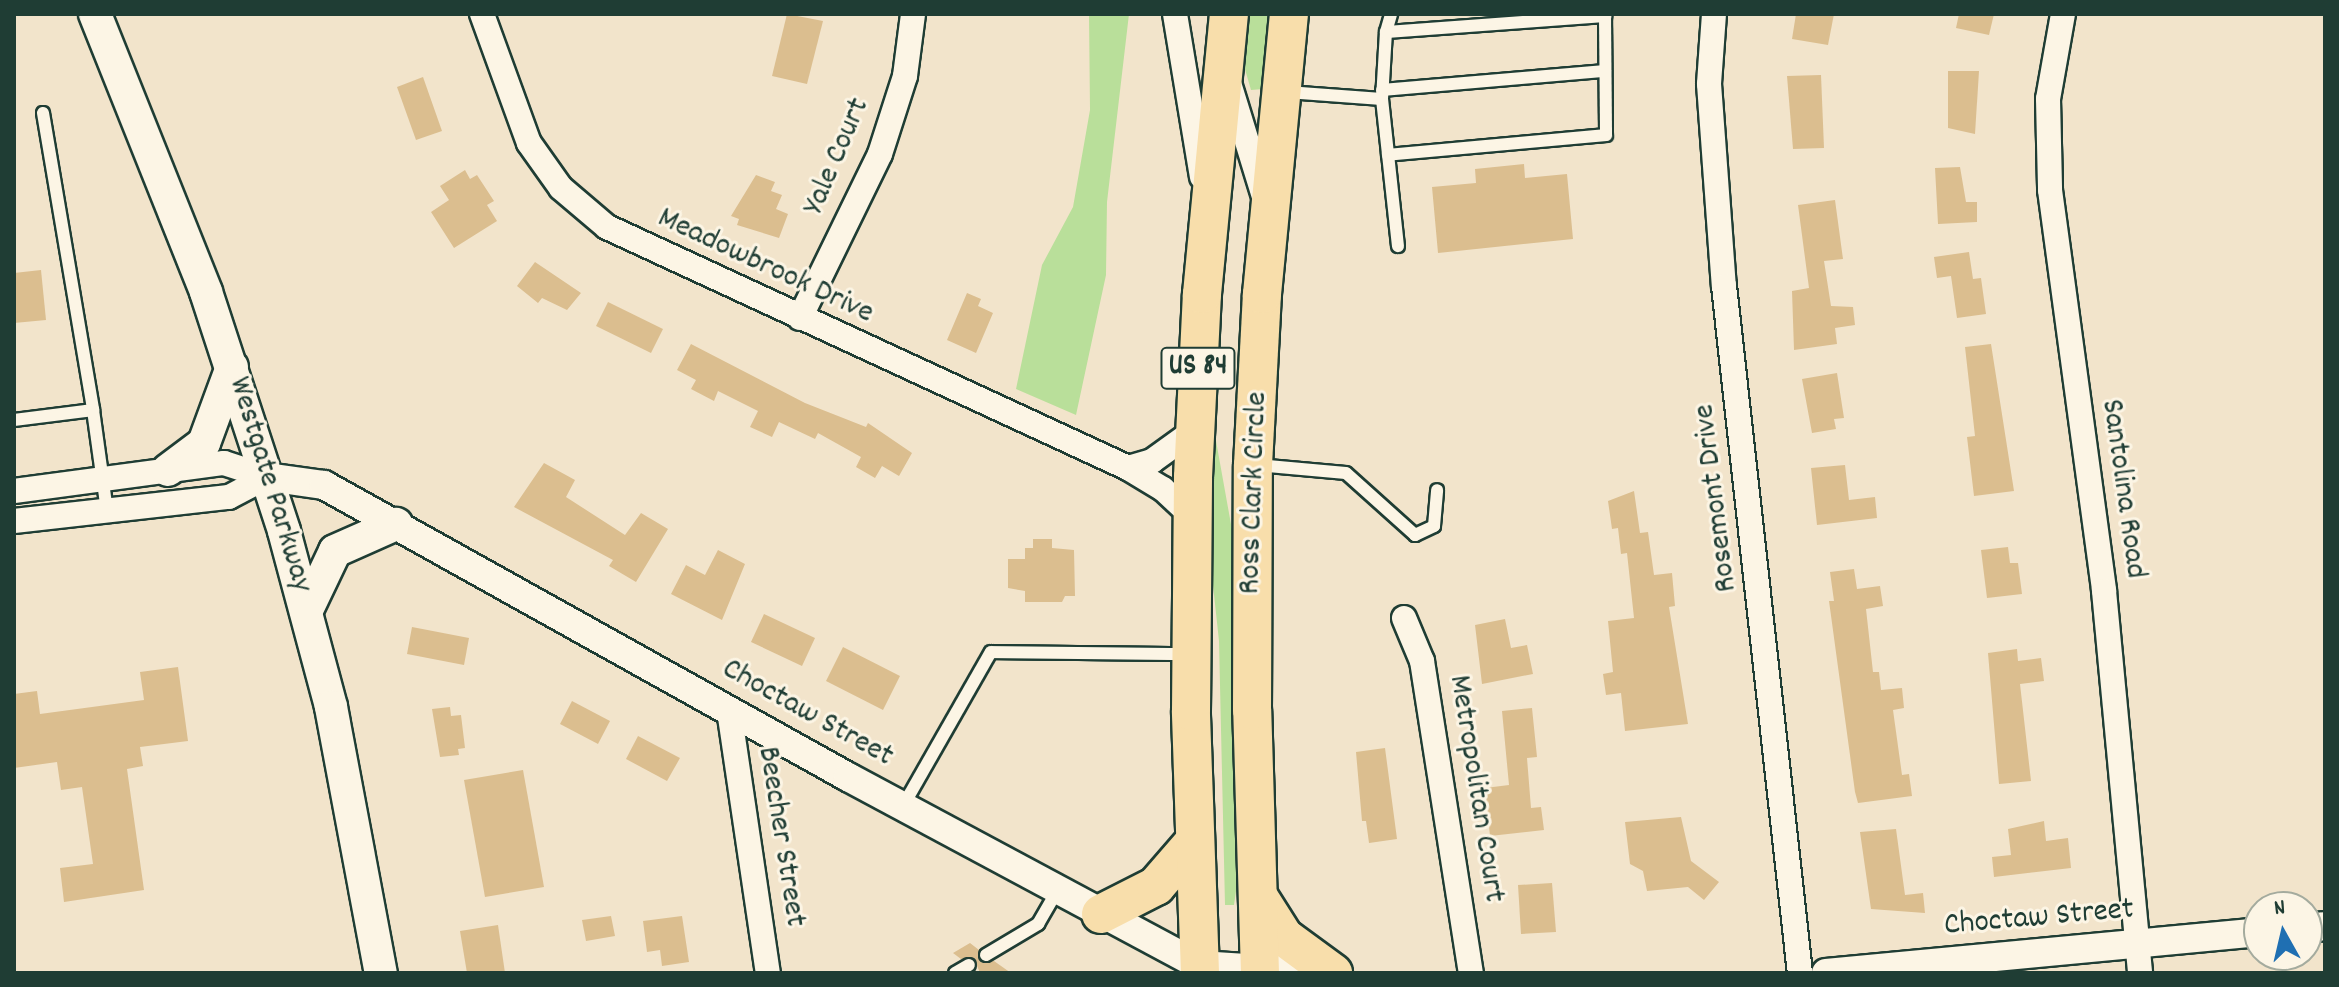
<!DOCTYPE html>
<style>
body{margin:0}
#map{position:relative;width:2339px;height:987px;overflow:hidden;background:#f2e4cb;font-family:Dekko,sans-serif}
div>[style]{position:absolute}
.green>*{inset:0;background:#b9df9a}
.building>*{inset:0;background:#dbbe8f}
.roads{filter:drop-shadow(2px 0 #1f3d34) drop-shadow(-2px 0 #1f3d34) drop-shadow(0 2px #1f3d34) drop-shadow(0 -2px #1f3d34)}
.service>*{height:12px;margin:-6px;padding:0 6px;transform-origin:6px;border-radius:6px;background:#fcf5e5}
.minor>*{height:24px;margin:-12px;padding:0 12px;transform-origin:12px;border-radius:12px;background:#fcf5e5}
.tertiary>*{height:28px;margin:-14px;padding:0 14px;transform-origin:14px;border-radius:14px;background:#fcf5e5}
.secondary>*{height:32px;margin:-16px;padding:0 16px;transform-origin:16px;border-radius:16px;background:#fcf5e5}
.trunk>*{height:38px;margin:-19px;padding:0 19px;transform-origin:19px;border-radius:19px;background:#f8deab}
span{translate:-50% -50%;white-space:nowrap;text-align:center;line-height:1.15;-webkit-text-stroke:6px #fcf5e5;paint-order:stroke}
.shield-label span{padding:2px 6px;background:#fcf5e5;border:2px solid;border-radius:6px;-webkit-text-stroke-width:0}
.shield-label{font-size:30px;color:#1f3d34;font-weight:700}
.street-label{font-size:32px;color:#1f3d34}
.frame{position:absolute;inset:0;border:16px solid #1f3d34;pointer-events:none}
.north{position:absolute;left:2243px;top:891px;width:80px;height:80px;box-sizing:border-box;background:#fcf5e5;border:2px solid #a4ab9e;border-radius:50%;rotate:352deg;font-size:22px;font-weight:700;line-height:32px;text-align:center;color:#1f3d34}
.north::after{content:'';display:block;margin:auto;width:28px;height:36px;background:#1f6fb2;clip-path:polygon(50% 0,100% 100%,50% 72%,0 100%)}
</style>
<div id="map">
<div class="green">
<i style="clip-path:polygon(1089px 14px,1129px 14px,1107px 202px,1106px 275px,1076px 415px,1016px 389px,1042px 265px,1073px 207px,1090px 110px)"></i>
<i style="clip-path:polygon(1246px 14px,1271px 14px,1263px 89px,1251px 90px,1242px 59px)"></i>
<i style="clip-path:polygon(1213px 424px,1234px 541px,1238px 877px,1234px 905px,1225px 905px,1219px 641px,1209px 548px)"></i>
</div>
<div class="building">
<i style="clip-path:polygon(787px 14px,823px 21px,807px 84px,772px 76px)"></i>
<i style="clip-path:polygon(1796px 14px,1834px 14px,1828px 45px,1792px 39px)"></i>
<i style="clip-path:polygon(1959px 14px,1994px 14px,1989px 35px,1956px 28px)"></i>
<i style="clip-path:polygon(1948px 71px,1979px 71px,1975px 134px,1948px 128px)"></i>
<i style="clip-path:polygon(1821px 75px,1824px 148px,1793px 149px,1787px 76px)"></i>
<i style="clip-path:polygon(423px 77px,442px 131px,416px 140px,397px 87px)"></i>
<i style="clip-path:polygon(1524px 164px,1525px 178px,1567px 174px,1573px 239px,1438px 253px,1432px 187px,1476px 183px,1475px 169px)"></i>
<i style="clip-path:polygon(1960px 167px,1966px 202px,1977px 202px,1977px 222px,1938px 224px,1935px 168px)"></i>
<i style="clip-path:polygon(465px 170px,470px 179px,477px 175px,494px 201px,487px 205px,497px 221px,454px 248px,431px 212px,449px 200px,440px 186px)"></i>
<i style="clip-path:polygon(756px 175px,775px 182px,771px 191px,782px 195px,776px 209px,788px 214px,779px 238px,737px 225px,739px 219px,731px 216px)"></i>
<i style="clip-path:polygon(1835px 200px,1843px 259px,1824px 261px,1831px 306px,1853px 307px,1855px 325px,1835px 328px,1837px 344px,1794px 350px,1792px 291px,1809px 288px,1798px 205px)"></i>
<i style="clip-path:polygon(1969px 252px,1973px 279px,1981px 278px,1986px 314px,1957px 318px,1951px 276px,1937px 278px,1934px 257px)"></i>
<i style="clip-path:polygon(535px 262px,581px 293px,567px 310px,542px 298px,538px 303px,517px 286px)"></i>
<i style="clip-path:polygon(41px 270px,46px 320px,14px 323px,14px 273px)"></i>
<i style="clip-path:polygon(967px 293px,981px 299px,978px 306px,993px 313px,976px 353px,947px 340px)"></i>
<i style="clip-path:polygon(608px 302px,663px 329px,651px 353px,596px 326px)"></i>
<i style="clip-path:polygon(691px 344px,805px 403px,866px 427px,868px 423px,912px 453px,899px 476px,882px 466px,875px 478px,856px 467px,861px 457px,818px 433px,815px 439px,779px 422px,772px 437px,750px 427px,758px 411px,718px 391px,714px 401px,691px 389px,696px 380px,677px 370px)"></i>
<i style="clip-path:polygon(1991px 344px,2014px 491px,1974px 496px,1967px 437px,1975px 436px,1965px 347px)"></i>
<i style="clip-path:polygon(1837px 373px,1844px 418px,1834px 419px,1836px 429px,1812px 433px,1802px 379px)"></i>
<i style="clip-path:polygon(544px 463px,575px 480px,566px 497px,625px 535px,641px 513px,668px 529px,636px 582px,609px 566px,613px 560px,514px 507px)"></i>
<i style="clip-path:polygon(1845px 465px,1849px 500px,1875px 497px,1877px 518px,1817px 525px,1811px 468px)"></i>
<i style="clip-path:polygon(1634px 491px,1640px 533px,1648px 532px,1654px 575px,1672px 573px,1675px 606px,1669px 607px,1688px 724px,1625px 731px,1621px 693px,1606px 695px,1603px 674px,1613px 672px,1608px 621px,1634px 618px,1627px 553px,1621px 554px,1618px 528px,1612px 529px,1608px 501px)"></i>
<i style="clip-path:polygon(1033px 539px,1052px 539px,1052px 548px,1074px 550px,1075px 596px,1065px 596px,1062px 602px,1025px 602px,1025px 591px,1008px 588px,1008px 559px,1025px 559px,1025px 548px,1033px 548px)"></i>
<i style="clip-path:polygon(2008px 547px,2010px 563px,2018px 563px,2022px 594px,1987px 598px,1981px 550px)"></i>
<i style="clip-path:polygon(718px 550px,745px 564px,722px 620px,671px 594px,686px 565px,705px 575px)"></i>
<i style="clip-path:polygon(1854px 569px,1857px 589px,1880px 586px,1883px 606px,1866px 609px,1873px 672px,1879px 672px,1881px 690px,1902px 688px,1904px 708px,1893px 710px,1902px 775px,1909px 774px,1912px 796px,1858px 803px,1855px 792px,1829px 601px,1834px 601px,1830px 572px)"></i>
<i style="clip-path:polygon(764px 614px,815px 638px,802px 666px,751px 642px)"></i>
<i style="clip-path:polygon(1505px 619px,1511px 648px,1527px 645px,1533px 674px,1482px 684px,1475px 625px)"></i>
<i style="clip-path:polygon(412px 627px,469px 638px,464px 665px,407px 654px)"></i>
<i style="clip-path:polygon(843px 647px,900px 676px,883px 710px,826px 681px)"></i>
<i style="clip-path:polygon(2017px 649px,2018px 661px,2041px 658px,2044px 681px,2020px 684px,2031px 781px,1999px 784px,1988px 653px)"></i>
<i style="clip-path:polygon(178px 667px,188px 741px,140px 747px,143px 766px,127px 769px,144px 890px,64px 902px,60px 868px,93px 864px,82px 787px,61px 790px,57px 762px,14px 768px,14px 694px,37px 691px,40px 714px,144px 700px,140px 672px)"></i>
<i style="clip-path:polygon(572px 701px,610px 721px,598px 744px,560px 724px)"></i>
<i style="clip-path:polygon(450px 707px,451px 716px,461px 715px,465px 748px,458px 749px,459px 755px,440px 757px,432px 709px)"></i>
<i style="clip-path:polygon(1532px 708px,1537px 757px,1527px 758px,1531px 808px,1541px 807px,1544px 830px,1490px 836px,1485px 788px,1509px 785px,1502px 711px)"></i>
<i style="clip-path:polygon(638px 736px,680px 758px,667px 781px,626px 759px)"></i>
<i style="clip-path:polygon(1385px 748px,1397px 839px,1369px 843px,1366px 821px,1362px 821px,1356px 752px)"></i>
<i style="clip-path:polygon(523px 770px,544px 887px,485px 897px,464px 780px)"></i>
<i style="clip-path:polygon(1681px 817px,1691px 861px,1719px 882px,1704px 900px,1688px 887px,1647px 891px,1643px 871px,1630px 864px,1625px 822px)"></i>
<i style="clip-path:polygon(2044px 821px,2046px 841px,2068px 838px,2071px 868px,1994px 877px,1992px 857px,2011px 855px,2008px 829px)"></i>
<i style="clip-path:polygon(1896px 829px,1905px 895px,1923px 893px,1925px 913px,1871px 909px,1860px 832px)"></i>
<i style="clip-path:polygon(1552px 883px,1556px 932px,1521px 934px,1518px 885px)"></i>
<i style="clip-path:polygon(611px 916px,615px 936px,586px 941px,582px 920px)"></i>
<i style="clip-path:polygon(682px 916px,689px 962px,662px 966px,660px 950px,647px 952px,643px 921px)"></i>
<i style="clip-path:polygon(498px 925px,505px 973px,467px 973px,460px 931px)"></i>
<i style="clip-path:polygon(970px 943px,979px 950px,981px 962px,994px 961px,1011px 973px,980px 973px,974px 958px,961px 959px,953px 953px)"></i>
</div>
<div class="roads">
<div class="service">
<i style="left:1386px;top:32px;width:19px;rotate:-74deg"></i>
<i style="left:1382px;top:90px;width:224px;rotate:-4.9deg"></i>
<i style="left:1287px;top:92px;width:95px;rotate:4.2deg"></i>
<i style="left:1382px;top:99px;width:148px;rotate:83.8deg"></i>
<i style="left:1382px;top:99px;width:67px;rotate:-86.6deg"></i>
<i style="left:1386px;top:32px;width:220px;rotate:-4.2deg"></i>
<i style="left:1605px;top:16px;width:119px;rotate:89.5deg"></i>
<i style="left:1606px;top:135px;width:219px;rotate:174.8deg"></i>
<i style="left:43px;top:113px;width:301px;rotate:80.4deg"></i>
<i style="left:14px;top:420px;width:80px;rotate:-7.2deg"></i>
<i style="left:93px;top:410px;width:102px;rotate:82.1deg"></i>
<i style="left:1257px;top:465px;width:89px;rotate:5.1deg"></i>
<i style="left:1346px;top:473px;width:93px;rotate:41.9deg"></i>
<i style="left:1415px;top:535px;width:21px;rotate:-25deg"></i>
<i style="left:1434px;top:526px;width:36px;rotate:-85deg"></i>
<i style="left:903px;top:806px;width:177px;rotate:-60.3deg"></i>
<i style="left:991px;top:652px;width:197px;rotate:0.6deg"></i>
<i style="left:986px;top:955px;width:61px;rotate:-30.8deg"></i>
<i style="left:1038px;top:924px;width:39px;rotate:-60deg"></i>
<i style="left:955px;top:973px;width:16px;rotate:-30deg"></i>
</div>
<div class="minor">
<i style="left:482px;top:14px;width:137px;rotate:70deg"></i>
<i style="left:529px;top:143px;width:55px;rotate:54.6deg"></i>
<i style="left:561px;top:188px;width:60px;rotate:40.3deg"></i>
<i style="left:607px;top:227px;width:574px;rotate:24.82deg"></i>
<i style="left:1128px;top:468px;width:41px;rotate:31deg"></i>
<i style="left:1163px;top:489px;width:41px;rotate:43deg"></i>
<i style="left:1175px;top:14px;width:165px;rotate:80.6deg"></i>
<i style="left:1714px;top:14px;width:70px;rotate:94.1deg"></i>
<i style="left:1709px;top:84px;width:203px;rotate:85.8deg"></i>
<i style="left:1724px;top:286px;width:691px;rotate:83.69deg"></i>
<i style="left:2063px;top:14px;width:86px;rotate:100deg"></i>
<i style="left:2048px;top:99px;width:91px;rotate:88.7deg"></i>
<i style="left:2050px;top:190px;width:405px;rotate:82.3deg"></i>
<i style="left:2104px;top:591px;width:384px;rotate:84.6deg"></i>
<i style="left:1229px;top:83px;width:119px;rotate:72.9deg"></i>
<i style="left:800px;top:318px;width:182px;rotate:-64deg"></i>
<i style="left:880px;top:154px;width:82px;rotate:-72.2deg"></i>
<i style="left:905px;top:76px;width:63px;rotate:-82.6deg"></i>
<i style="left:1128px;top:468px;width:25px;rotate:-16deg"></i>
<i style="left:1152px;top:461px;width:53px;rotate:-35.8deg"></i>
<i style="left:14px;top:491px;width:212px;rotate:-7.6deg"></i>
<i style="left:224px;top:463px;width:45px;rotate:18deg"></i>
<i style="left:14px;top:521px;width:216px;rotate:-6.4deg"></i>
<i style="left:229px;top:497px;width:43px;rotate:-27.8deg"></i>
<i style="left:1404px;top:618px;width:47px;rotate:67.3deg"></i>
<i style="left:1422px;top:661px;width:316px;rotate:81.1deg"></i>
<i style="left:729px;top:710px;width:266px;rotate:81.6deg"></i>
</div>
<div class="tertiary">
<i style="left:267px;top:477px;width:58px;rotate:8deg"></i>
<i style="left:324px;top:485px;width:600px;rotate:29.13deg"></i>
<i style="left:848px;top:777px;width:398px;rotate:28.2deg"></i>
<i style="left:1199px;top:965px;width:126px;rotate:3.6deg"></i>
<i style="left:2307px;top:928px;width:18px;rotate:-6deg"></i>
<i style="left:1826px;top:973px;width:435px;rotate:-5.4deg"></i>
</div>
<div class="secondary">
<i style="left:95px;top:14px;width:299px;rotate:68.2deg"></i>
<i style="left:206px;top:292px;width:251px;rotate:71.9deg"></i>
<i style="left:284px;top:531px;width:182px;rotate:75deg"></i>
<i style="left:331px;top:707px;width:271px;rotate:79.4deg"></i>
<i style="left:168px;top:470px;width:45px;rotate:-36.9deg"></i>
<i style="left:204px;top:443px;width:81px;rotate:-69.8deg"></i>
<i style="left:307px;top:610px;width:65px;rotate:-64.6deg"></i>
<i style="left:335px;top:551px;width:67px;rotate:-23.9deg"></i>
</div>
<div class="trunk">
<i style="left:1258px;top:896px;width:49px;rotate:57.6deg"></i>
<i style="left:1284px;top:937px;width:61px;rotate:36.3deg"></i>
<i style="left:1101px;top:914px;width:62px;rotate:-27deg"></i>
<i style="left:1156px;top:886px;width:58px;rotate:-49.2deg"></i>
<i style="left:1200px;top:973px;width:262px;rotate:-92deg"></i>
<i style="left:1191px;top:711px;width:234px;rotate:-89.5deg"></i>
<i style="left:1193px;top:477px;width:183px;rotate:-87.2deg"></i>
<i style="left:1202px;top:294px;width:281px;rotate:-84.5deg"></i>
<i style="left:1260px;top:973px;width:263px;rotate:-91.7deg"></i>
<i style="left:1252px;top:710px;width:245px;rotate:-89.8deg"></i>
<i style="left:1253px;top:465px;width:171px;rotate:-87deg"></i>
<i style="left:1262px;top:294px;width:281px;rotate:-84.5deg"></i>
</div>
</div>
<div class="shield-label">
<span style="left:1198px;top:368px">US 84</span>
</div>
<div class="street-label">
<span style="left:838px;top:157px;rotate:-67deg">Yale Court</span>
<span style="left:765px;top:267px;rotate:25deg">Meadowbrook Drive</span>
<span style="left:269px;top:485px;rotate:73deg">Westgate Parkway</span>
<span style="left:2122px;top:489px;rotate:82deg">Santolina Road</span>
<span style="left:1255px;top:493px;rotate:-88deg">Ross Clark Circle</span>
<span style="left:1717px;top:498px;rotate:-97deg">Rosemont Drive</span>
<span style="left:807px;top:714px;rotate:29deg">Choctaw Street</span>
<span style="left:1475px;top:789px;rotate:81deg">Metropolitan Court</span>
<span style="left:780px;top:837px;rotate:81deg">Beecher Street</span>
<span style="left:2039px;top:919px;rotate:-5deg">Choctaw Street</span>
</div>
<div class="frame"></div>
<div class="north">N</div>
</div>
